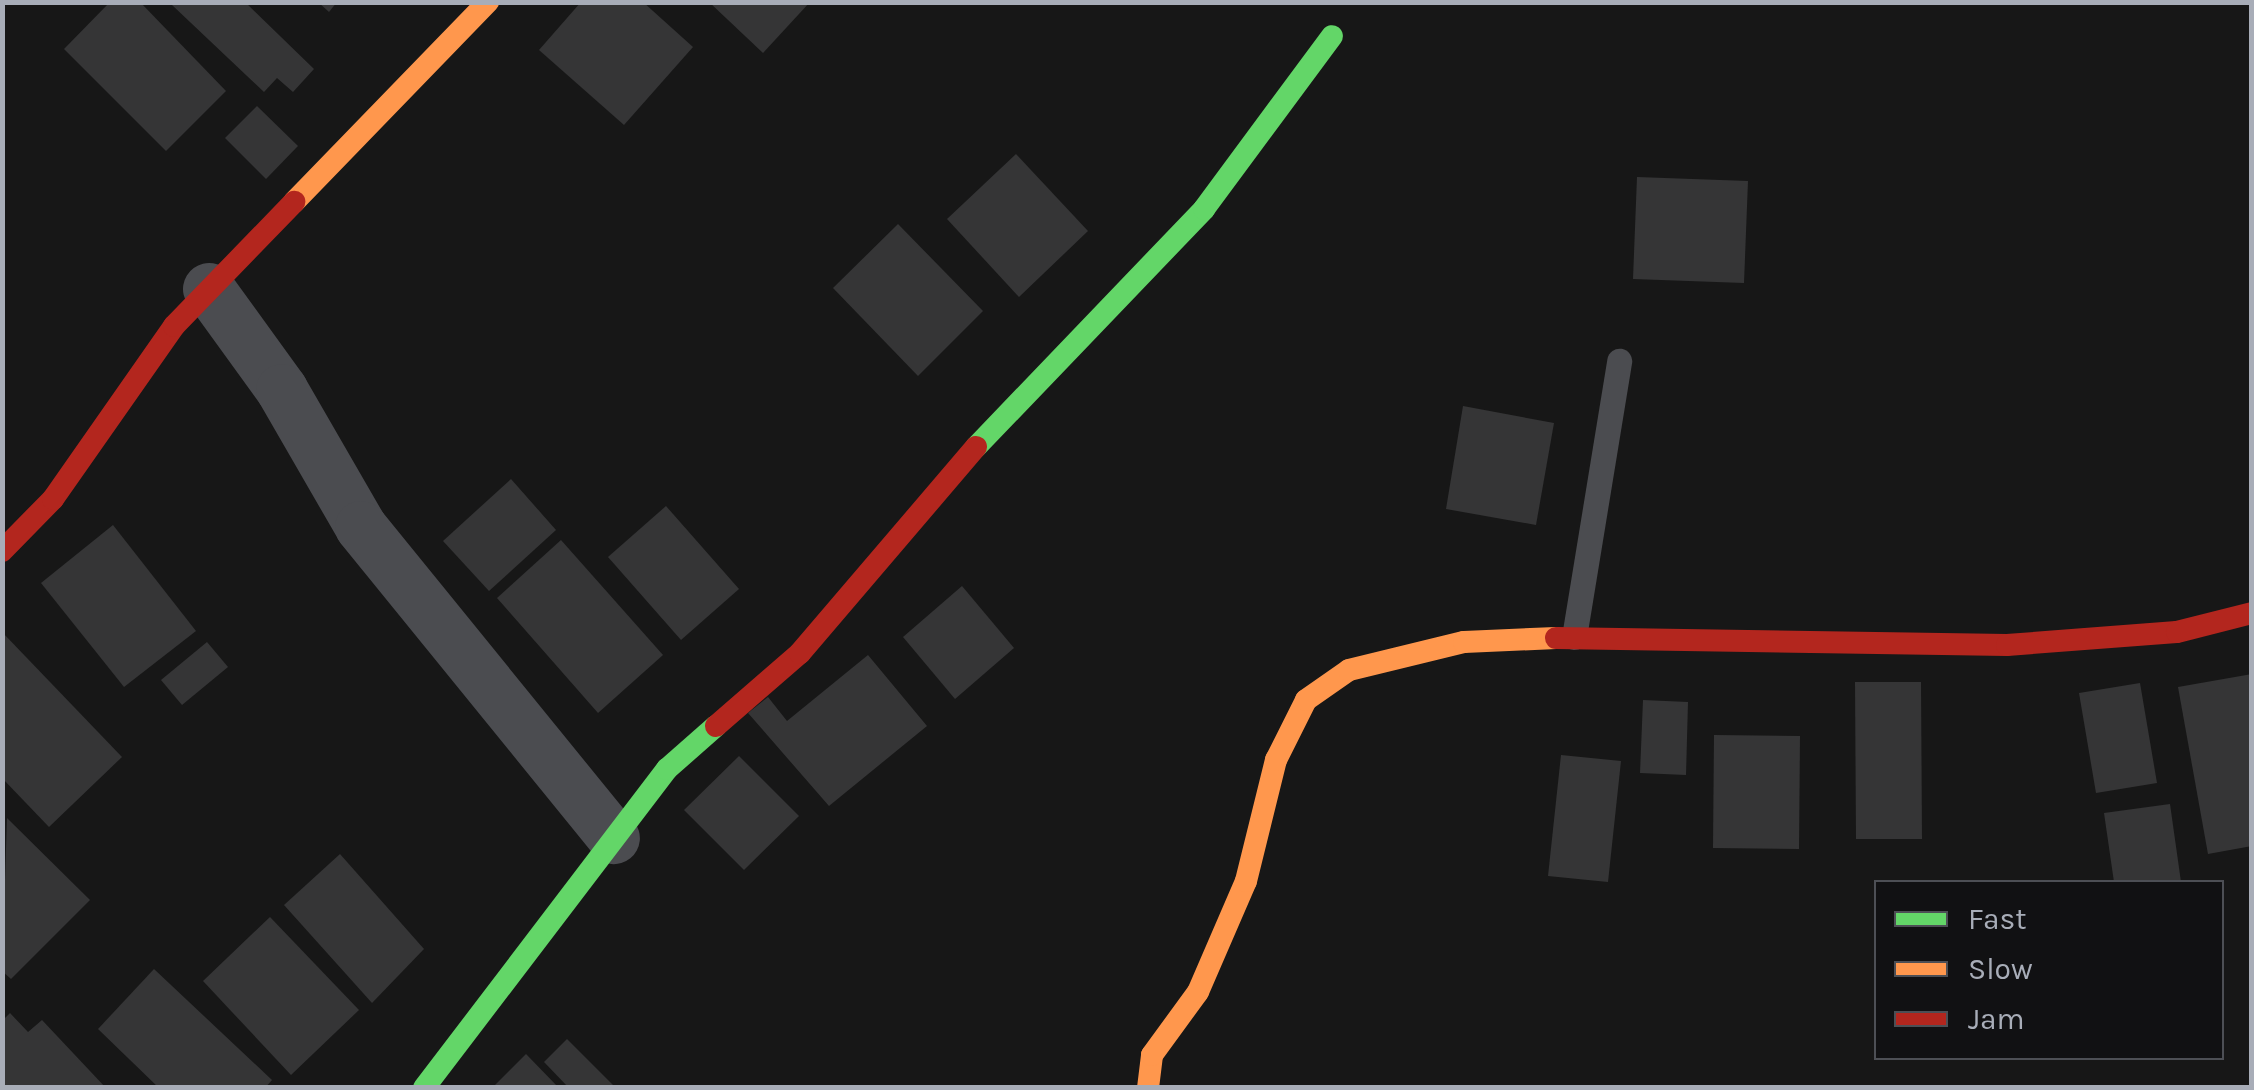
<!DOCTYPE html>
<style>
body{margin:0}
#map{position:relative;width:2254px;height:1090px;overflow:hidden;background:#171717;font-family:Karla,sans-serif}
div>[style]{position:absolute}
.building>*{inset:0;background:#353536}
.lane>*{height:25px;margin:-12.5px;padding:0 12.5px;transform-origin:12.5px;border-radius:12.5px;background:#4b4c50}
.street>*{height:52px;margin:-26px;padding:0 26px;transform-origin:26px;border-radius:26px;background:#4b4c50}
.fast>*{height:22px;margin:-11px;padding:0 11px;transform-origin:11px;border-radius:11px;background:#63d668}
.slow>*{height:22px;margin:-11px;padding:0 11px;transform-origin:11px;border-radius:11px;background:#ff974d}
.jam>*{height:22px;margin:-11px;padding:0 11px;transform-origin:11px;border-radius:11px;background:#b3261e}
span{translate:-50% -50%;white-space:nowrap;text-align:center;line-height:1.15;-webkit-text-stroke:10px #111113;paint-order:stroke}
.frame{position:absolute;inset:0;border:5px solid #a8adb8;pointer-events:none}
.legend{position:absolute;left:1874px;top:880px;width:350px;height:180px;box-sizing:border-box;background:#111113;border:2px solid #4d4f55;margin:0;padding:12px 18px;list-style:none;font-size:30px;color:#a8adb8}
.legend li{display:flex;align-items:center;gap:20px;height:50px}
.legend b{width:50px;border:2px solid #4d4f55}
</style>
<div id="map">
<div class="building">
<i style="clip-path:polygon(110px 2px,140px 2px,226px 91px,166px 151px,64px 49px)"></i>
<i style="clip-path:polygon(245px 2px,314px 69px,293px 92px,277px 78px,264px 92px,172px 5px)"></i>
<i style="clip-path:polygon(318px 2px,337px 2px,329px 12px)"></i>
<i style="clip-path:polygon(581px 2px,643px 2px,693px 47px,624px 125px,539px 50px)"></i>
<i style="clip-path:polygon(709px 2px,810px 2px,763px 53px)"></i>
<i style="clip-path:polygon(257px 106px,298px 146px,266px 179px,225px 138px)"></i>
<i style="clip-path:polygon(1016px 154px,1088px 231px,1019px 297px,947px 219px)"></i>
<i style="clip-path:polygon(1637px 177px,1748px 181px,1744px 283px,1633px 279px)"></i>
<i style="clip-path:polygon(898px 224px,983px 311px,918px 376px,833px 288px)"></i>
<i style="clip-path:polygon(1463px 406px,1554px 423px,1536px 525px,1446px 509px)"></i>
<i style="clip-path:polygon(511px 479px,556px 530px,489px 591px,443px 541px)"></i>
<i style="clip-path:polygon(666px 506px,739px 589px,681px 640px,608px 557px)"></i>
<i style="clip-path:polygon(113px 525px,196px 631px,124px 687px,41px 583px)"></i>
<i style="clip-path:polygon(561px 540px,663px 655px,598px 713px,497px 598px)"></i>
<i style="clip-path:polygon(962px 586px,1014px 648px,955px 699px,903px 637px)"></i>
<i style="clip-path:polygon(2px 632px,122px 757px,49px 827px,2px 778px)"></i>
<i style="clip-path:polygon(207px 642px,228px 667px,182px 705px,161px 680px)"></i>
<i style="clip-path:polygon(868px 655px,927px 726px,829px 806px,748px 713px,768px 697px,787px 721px)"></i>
<i style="clip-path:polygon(2252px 674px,2252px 846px,2208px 854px,2178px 687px)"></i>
<i style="clip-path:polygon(1855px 682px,1921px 682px,1922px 839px,1856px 839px)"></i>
<i style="clip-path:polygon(2140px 683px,2157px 783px,2096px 793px,2079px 693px)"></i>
<i style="clip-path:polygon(1643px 700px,1688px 702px,1686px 775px,1640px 773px)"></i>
<i style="clip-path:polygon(1714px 735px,1800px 736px,1799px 849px,1713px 848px)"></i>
<i style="clip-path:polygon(1561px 755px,1621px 761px,1608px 882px,1548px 876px)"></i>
<i style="clip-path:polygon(739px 756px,799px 816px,744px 870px,684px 810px)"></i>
<i style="clip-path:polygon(2170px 804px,2181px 882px,2114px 882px,2104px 813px)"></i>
<i style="clip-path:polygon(7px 818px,90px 900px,11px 979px,2px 971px)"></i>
<i style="clip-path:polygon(340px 854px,424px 949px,372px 1003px,284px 905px)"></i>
<i style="clip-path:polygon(270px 917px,359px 1010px,291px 1075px,203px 981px)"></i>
<i style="clip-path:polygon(154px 969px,272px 1080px,265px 1088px,159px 1088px,98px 1029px)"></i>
<i style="clip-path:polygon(10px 1013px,28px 1032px,42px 1020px,106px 1088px,3px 1088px,3px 1020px)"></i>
<i style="clip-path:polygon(567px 1039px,616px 1088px,569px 1088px,544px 1062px)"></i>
<i style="clip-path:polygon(526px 1054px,559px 1088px,492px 1088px)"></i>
</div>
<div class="lane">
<i style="left:1574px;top:637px;width:280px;rotate:-80.7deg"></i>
</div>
<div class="street">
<i style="left:209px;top:289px;width:125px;rotate:54.1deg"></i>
<i style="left:282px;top:390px;width:158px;rotate:60deg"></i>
<i style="left:361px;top:527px;width:401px;rotate:50.9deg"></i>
</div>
<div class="fast">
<i style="left:976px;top:447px;width:330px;rotate:-46.2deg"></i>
<i style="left:1204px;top:209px;width:215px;rotate:-53.5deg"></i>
<i style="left:424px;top:1088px;width:401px;rotate:-52.7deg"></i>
<i style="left:667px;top:769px;width:65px;rotate:-41.3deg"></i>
</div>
<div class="slow">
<i style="left:294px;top:202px;width:279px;rotate:-45.9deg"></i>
<i style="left:1148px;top:1088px;width:33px;rotate:-83deg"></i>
<i style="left:1152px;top:1055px;width:78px;rotate:-53.9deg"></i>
<i style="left:1198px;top:992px;width:121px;rotate:-66.6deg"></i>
<i style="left:1246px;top:881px;width:125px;rotate:-76.1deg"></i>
<i style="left:1276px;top:760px;width:67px;rotate:-63.4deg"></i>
<i style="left:1306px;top:700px;width:52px;rotate:-34.9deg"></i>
<i style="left:1349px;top:670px;width:118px;rotate:-13.7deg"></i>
<i style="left:1464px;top:642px;width:92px;rotate:-2.5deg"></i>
</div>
<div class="jam">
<i style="left:2px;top:551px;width:73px;rotate:-45.6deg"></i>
<i style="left:53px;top:499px;width:211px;rotate:-55deg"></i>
<i style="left:174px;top:326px;width:173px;rotate:-45.9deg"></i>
<i style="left:1556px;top:638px;width:451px;rotate:0.9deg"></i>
<i style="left:2007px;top:645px;width:170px;rotate:-4.4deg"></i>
<i style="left:2177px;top:632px;width:77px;rotate:-14.2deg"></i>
<i style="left:716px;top:726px;width:111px;rotate:-41deg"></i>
<i style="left:800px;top:653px;width:271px;rotate:-49.5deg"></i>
</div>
<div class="frame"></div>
<ul class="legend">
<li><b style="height:12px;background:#63d668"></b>Fast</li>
<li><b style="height:12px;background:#ff974d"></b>Slow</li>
<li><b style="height:12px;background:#b3261e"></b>Jam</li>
</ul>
</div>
